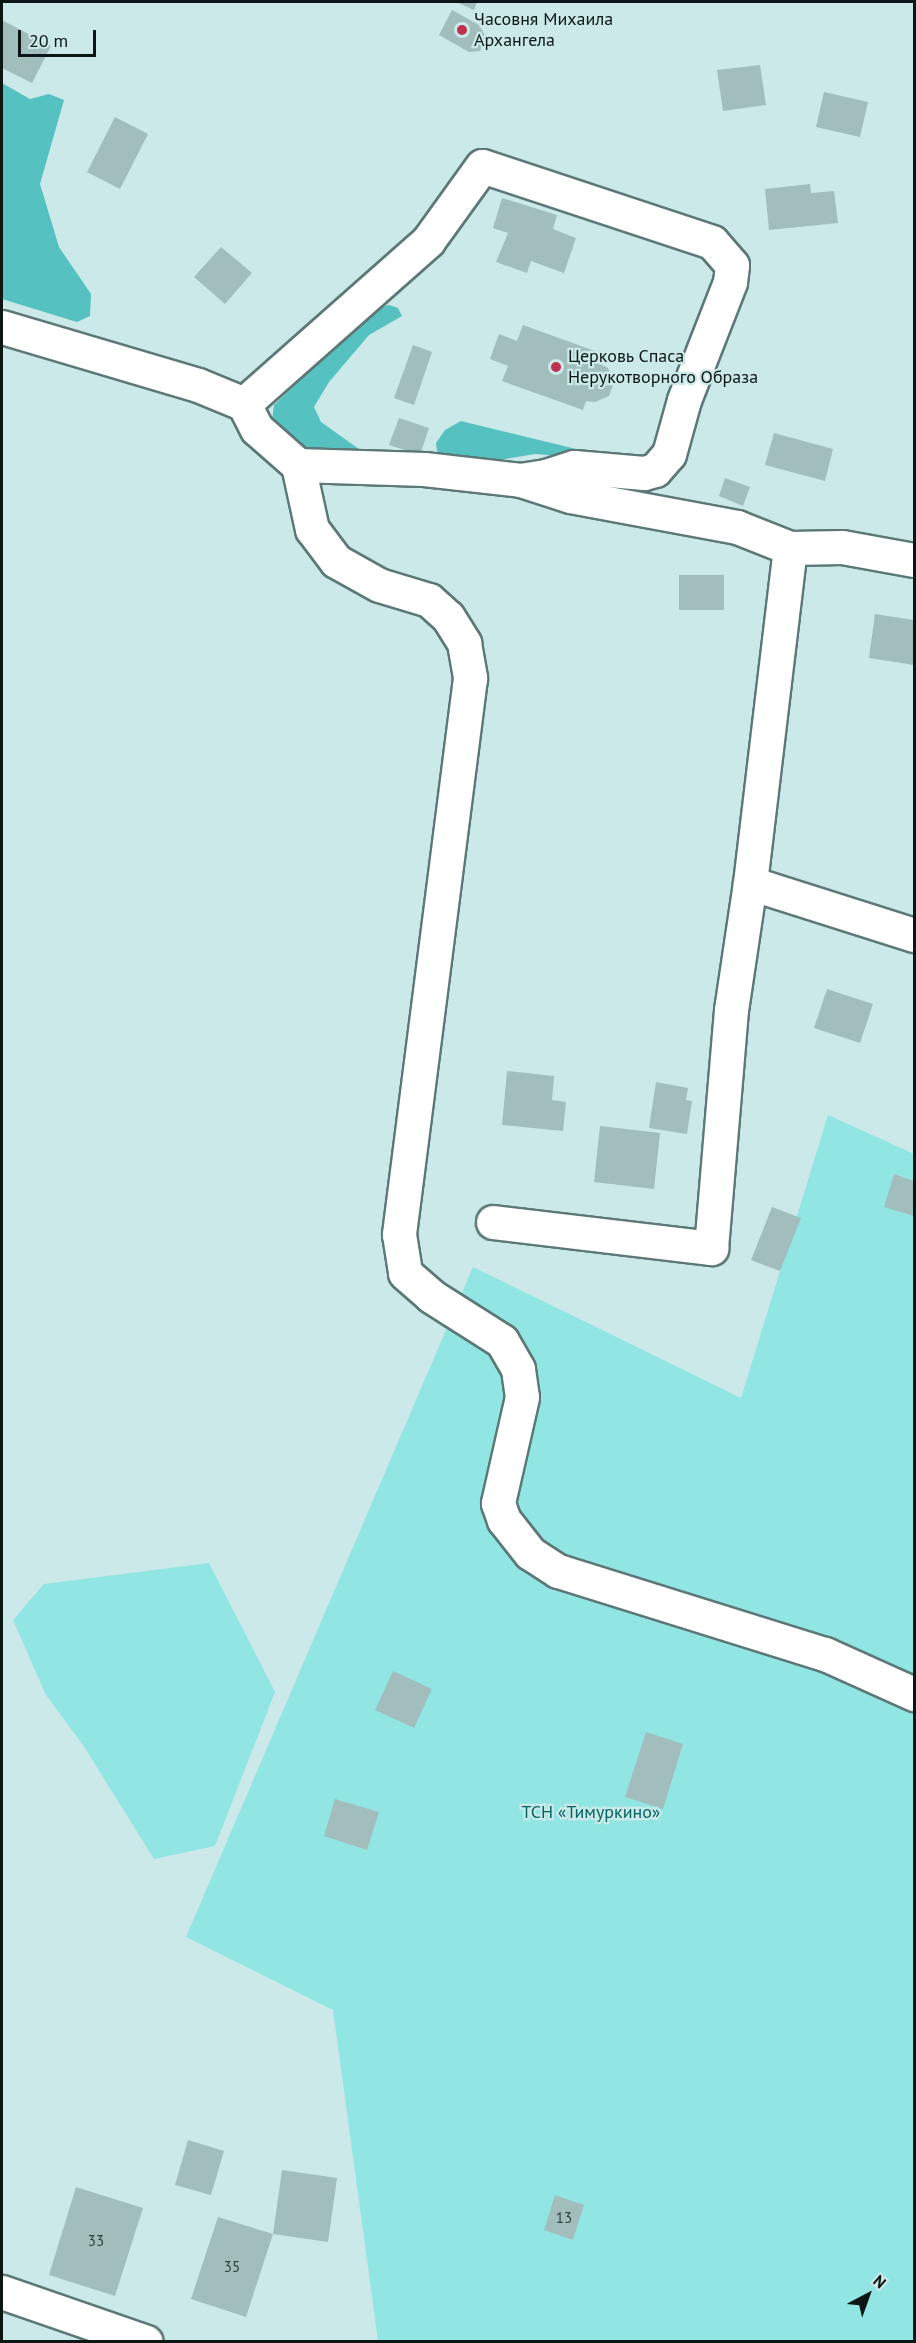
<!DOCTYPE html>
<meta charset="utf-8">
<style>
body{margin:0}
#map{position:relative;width:916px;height:2343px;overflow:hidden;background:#cbe9e8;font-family:"PT Sans",sans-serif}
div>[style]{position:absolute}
.green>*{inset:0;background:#91e6e4}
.forest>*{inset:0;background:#55c1c0}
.building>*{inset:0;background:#a1bebd}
.roads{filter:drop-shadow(2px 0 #5c7877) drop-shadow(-2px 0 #5c7877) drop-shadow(0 2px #5c7877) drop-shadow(0 -2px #5c7877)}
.minor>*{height:33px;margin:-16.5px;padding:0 16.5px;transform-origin:16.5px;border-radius:16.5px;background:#fff}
.dots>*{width:16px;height:16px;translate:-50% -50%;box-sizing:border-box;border:3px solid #cbe9e8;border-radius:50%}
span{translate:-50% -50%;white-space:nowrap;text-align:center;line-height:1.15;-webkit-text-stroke:4.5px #cbe9e8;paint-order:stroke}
.number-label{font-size:15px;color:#30403f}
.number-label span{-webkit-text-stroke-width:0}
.poi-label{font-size:18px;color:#0b1615}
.left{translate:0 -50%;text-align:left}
.park-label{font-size:18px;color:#016463}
.frame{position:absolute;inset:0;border:3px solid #0b1615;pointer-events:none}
.north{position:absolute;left:838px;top:2265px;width:60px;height:60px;-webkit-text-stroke:4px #cbe9e8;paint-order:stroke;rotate:41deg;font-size:16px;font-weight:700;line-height:24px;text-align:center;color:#0b1615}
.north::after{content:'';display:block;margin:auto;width:21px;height:27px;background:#0b1615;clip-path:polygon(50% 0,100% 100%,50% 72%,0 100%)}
.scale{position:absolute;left:18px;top:30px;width:78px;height:27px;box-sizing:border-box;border:3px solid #0b1615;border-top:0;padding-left:8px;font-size:18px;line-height:21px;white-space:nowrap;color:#0b1615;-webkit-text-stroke:4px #cbe9e8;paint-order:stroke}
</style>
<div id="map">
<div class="green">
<i style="clip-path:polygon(828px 1115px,914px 1154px,914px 2341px,378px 2341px,333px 2010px,186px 1937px,473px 1267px,741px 1398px)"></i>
<i style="clip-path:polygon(209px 1563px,275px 1692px,215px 1846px,154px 1859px,83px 1745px,46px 1695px,13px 1620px,44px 1584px)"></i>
</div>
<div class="forest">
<i style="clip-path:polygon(2px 83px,30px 99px,49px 94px,64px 100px,40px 184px,59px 247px,91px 294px,90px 316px,77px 322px,2px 299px)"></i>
<i style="clip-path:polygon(389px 305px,398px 308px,402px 316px,369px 335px,329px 382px,314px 407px,321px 422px,366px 454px,294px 450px,271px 428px,274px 405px,369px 315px,380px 307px)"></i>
<i style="clip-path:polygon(461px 421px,630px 462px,535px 454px,457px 467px,438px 458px,436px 443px,445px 430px)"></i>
</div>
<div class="building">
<i style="clip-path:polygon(456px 2px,477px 2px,474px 10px)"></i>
<i style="clip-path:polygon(452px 10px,479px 25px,486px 37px,480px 51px,469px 52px,439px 35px)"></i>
<i style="clip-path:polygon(2px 20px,51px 46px,32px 83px,2px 68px)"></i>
<i style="clip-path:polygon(760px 65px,766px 105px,723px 111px,717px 70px)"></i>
<i style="clip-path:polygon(824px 92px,868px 102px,860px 137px,816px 127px)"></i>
<i style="clip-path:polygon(115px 117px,148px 134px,120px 189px,87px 172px)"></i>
<i style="clip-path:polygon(810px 184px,811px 193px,834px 191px,838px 223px,769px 230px,765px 189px)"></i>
<i style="clip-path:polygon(502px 198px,557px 215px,553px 229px,576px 238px,564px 273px,531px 261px,527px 273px,496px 262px,508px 233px,493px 228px)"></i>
<i style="clip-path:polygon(221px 247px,252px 273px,225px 304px,194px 277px)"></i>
<i style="clip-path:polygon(523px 325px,603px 354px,600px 364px,608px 368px,614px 382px,609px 396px,595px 402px,586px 401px,583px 410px,502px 381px,508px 366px,490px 359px,499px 334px,517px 341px)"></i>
<i style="clip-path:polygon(413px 345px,432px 352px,414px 405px,394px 398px)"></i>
<i style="clip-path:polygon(399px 418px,429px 428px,420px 455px,389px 445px)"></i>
<i style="clip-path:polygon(774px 433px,833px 449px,825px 481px,765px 465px)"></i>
<i style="clip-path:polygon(725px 478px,750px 487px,743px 506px,719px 496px)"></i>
<i style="clip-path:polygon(679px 575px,724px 575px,724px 610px,679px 610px)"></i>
<i style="clip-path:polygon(875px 614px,914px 620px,914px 665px,869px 658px)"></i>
<i style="clip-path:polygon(827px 989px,873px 1004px,860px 1043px,814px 1028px)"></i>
<i style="clip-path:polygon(507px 1071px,554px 1076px,552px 1100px,566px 1102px,563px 1131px,502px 1125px)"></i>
<i style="clip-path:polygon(656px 1082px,688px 1088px,686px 1100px,692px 1101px,687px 1134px,649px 1128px)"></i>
<i style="clip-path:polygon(600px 1126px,660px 1133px,654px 1189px,594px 1182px)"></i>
<i style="clip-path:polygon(894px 1174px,914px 1181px,914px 1216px,884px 1207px)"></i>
<i style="clip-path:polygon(772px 1207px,801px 1218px,780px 1271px,751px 1260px)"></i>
<i style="clip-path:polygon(393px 1671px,432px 1689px,414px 1728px,375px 1710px)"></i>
<i style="clip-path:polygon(646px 1732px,683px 1744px,663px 1809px,625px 1797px)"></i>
<i style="clip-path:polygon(335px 1799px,379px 1812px,367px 1850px,324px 1836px)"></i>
<i style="clip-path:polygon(188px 2140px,224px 2151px,211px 2195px,175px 2185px)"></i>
<i style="clip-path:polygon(282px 2170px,337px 2178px,328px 2242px,273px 2234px)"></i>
<i style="clip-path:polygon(76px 2187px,143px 2208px,115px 2296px,49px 2275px)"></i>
<i style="clip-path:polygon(555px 2195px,584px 2205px,573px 2240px,544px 2230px)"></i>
<i style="clip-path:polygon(218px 2217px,273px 2234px,246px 2317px,191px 2299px)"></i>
</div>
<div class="roads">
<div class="minor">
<i style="left:2px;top:327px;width:204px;rotate:16.5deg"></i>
<i style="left:198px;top:385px;width:50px;rotate:22.4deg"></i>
<i style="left:244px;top:404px;width:28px;rotate:63deg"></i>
<i style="left:257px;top:429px;width:55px;rotate:41.3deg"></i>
<i style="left:298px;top:465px;width:126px;rotate:1.8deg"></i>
<i style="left:424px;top:469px;width:97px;rotate:6.5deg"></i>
<i style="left:520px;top:480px;width:26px;rotate:-9deg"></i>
<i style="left:546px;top:476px;width:29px;rotate:-18deg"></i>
<i style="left:574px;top:467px;width:70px;rotate:4.9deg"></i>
<i style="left:644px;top:473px;width:11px;rotate:-15deg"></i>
<i style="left:655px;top:470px;width:21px;rotate:-49deg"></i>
<i style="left:669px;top:454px;width:56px;rotate:-74.5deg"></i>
<i style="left:684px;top:400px;width:127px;rotate:-68.7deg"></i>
<i style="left:730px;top:282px;width:17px;rotate:-83deg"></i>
<i style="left:732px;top:265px;width:30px;rotate:-131deg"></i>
<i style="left:712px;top:242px;width:242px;rotate:-161.7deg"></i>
<i style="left:482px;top:166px;width:92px;rotate:125.8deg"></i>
<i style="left:428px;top:241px;width:246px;rotate:138.5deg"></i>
<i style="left:298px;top:465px;width:66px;rotate:77.7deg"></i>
<i style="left:312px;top:529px;width:40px;rotate:53deg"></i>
<i style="left:336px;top:561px;width:49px;rotate:29.2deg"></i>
<i style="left:379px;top:585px;width:52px;rotate:16.7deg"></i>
<i style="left:429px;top:600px;width:25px;rotate:42deg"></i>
<i style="left:448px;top:617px;width:31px;rotate:58deg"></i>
<i style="left:464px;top:643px;width:36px;rotate:80deg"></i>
<i style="left:470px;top:678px;width:561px;rotate:97.28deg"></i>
<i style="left:399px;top:1234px;width:39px;rotate:81deg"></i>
<i style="left:405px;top:1273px;width:35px;rotate:41deg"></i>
<i style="left:431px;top:1296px;width:84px;rotate:32.4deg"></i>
<i style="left:502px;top:1341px;width:32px;rotate:60deg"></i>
<i style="left:518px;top:1369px;width:28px;rotate:82deg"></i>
<i style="left:522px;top:1397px;width:109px;rotate:102.8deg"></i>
<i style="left:498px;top:1503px;width:18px;rotate:71deg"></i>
<i style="left:504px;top:1520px;width:42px;rotate:51.8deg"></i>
<i style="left:530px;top:1553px;width:33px;rotate:33deg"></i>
<i style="left:558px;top:1571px;width:280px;rotate:17.3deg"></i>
<i style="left:825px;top:1654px;width:98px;rotate:24.2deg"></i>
<i style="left:524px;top:481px;width:48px;rotate:18.1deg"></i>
<i style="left:570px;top:496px;width:170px;rotate:10.5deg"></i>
<i style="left:737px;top:527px;width:57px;rotate:21.6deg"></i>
<i style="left:790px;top:548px;width:52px;rotate:-1.1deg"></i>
<i style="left:842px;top:547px;width:73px;rotate:10.2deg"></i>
<i style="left:750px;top:883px;width:172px;rotate:17.6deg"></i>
<i style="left:493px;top:1222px;width:220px;rotate:6.8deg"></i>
<i style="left:711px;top:1248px;width:239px;rotate:-85.2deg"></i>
<i style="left:731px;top:1010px;width:128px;rotate:-81.5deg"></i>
<i style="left:750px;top:883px;width:337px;rotate:-83.2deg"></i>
<i style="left:2px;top:2292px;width:152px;rotate:19.1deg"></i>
</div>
</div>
<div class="dots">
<i style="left:462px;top:30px;background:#c0304e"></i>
<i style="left:556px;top:367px;background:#c0304e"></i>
</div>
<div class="number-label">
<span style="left:564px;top:2218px">13</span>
<span style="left:96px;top:2241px">33</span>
<span style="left:232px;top:2267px">35</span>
</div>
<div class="poi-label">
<span class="left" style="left:474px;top:30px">Часовня Михаила<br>Архангела</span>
<span class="left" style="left:568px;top:367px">Церковь Спаса<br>Нерукотворного Образа</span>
</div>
<div class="park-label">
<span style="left:591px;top:1812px">ТСН «Тимуркино»</span>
</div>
<div class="frame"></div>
<div class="north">N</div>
<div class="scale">20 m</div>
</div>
